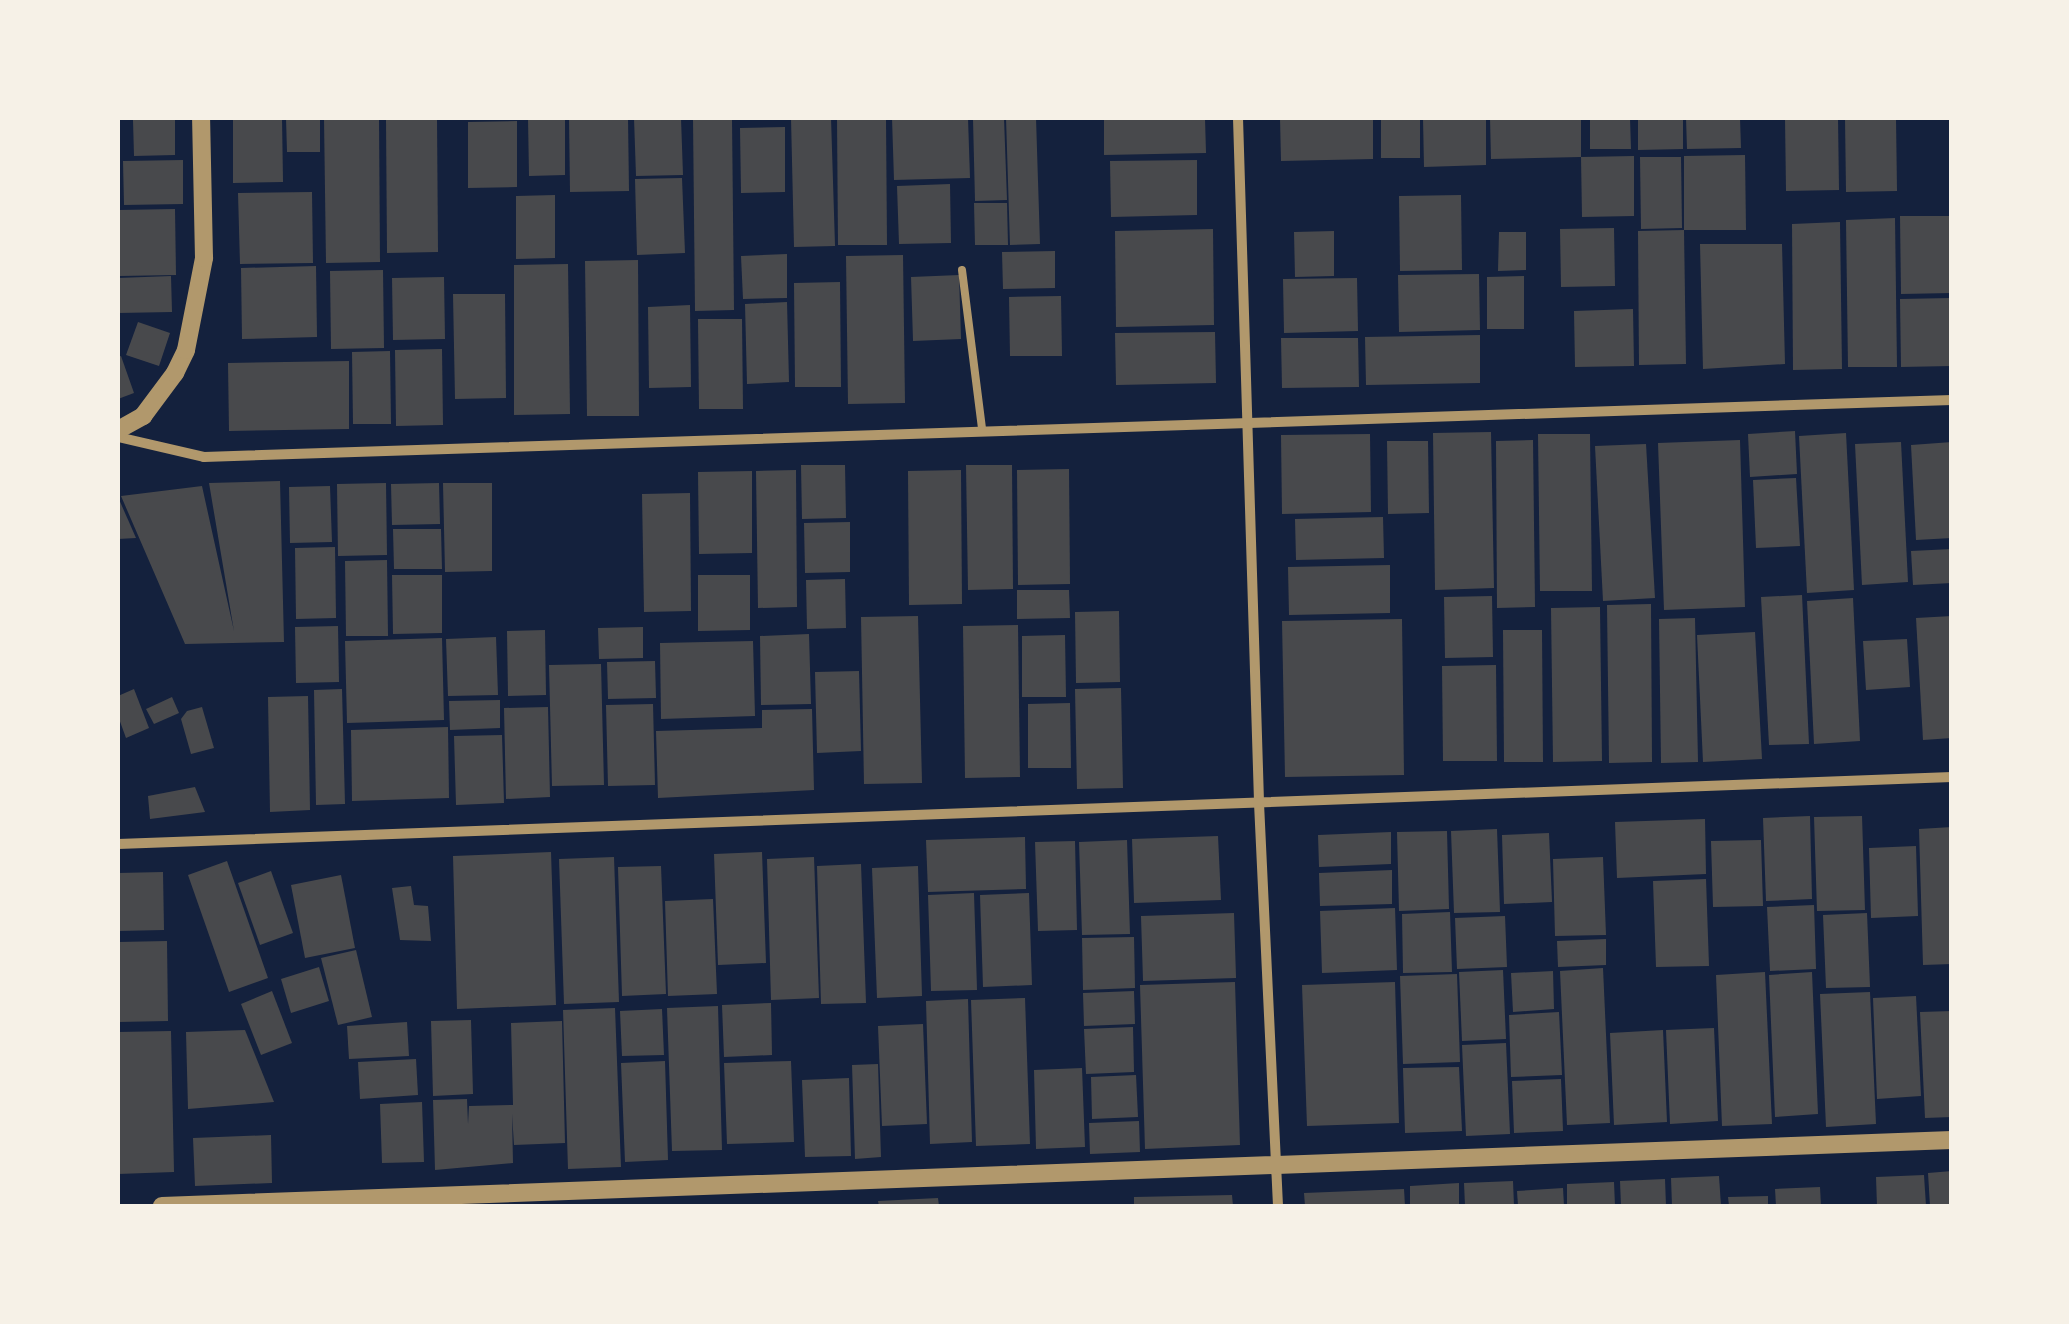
<!DOCTYPE html>
<style>
body{margin:0}
#map{position:relative;width:2069px;height:1324px;overflow:hidden;background:#14213d;font-family:Ubuntu,sans-serif}
div>[style]{position:absolute}
.building>*{inset:0;background:#48494c}
.service>*{height:8px;margin:-4px;padding:0 4px;transform-origin:4px;border-radius:4px;background:#b1986c}
.minor>*{height:10px;margin:-5px;padding:0 5px;transform-origin:5px;border-radius:5px;background:#b1986c}
.tertiary>*{height:18px;margin:-9px;padding:0 9px;transform-origin:9px;border-radius:9px;background:#b1986c}
span{translate:-50% -50%;white-space:nowrap;text-align:center;line-height:1.15;-webkit-text-stroke:8px #f6f1e7;paint-order:stroke}
.frame{position:absolute;inset:0;border:120px solid #f6f1e7;pointer-events:none}
</style>
<div id="map">
<div class="building">
<i style="clip-path:polygon(233px 118px,282px 118px,283px 182px,233px 183px)"></i>
<i style="clip-path:polygon(286px 118px,320px 118px,320px 152px,287px 152px)"></i>
<i style="clip-path:polygon(324px 118px,379px 118px,380px 262px,326px 263px)"></i>
<i style="clip-path:polygon(437px 118px,438px 252px,387px 253px,386px 119px)"></i>
<i style="clip-path:polygon(528px 118px,565px 118px,565px 175px,529px 176px)"></i>
<i style="clip-path:polygon(569px 118px,628px 118px,629px 191px,570px 192px)"></i>
<i style="clip-path:polygon(634px 118px,681px 118px,683px 175px,636px 176px)"></i>
<i style="clip-path:polygon(693px 118px,732px 118px,734px 310px,695px 311px)"></i>
<i style="clip-path:polygon(791px 118px,831px 118px,835px 246px,794px 247px)"></i>
<i style="clip-path:polygon(837px 118px,886px 118px,887px 245px,838px 245px)"></i>
<i style="clip-path:polygon(892px 118px,968px 118px,970px 178px,894px 180px)"></i>
<i style="clip-path:polygon(1004px 118px,1007px 200px,975px 201px,973px 119px)"></i>
<i style="clip-path:polygon(1006px 118px,1036px 118px,1040px 244px,1010px 245px)"></i>
<i style="clip-path:polygon(1104px 118px,1205px 118px,1206px 153px,1104px 155px)"></i>
<i style="clip-path:polygon(1280px 118px,1373px 118px,1373px 159px,1281px 161px)"></i>
<i style="clip-path:polygon(1381px 118px,1420px 118px,1420px 158px,1381px 158px)"></i>
<i style="clip-path:polygon(1423px 118px,1486px 118px,1486px 165px,1424px 167px)"></i>
<i style="clip-path:polygon(1490px 118px,1581px 118px,1581px 157px,1491px 159px)"></i>
<i style="clip-path:polygon(1590px 118px,1630px 118px,1631px 149px,1590px 149px)"></i>
<i style="clip-path:polygon(1638px 118px,1683px 118px,1683px 149px,1638px 150px)"></i>
<i style="clip-path:polygon(1686px 118px,1740px 118px,1741px 148px,1687px 149px)"></i>
<i style="clip-path:polygon(1785px 118px,1838px 118px,1839px 190px,1786px 191px)"></i>
<i style="clip-path:polygon(1845px 118px,1896px 118px,1897px 191px,1846px 192px)"></i>
<i style="clip-path:polygon(175px 119px,175px 155px,134px 156px,133px 120px)"></i>
<i style="clip-path:polygon(517px 121px,517px 187px,468px 188px,468px 122px)"></i>
<i style="clip-path:polygon(785px 127px,785px 192px,741px 193px,740px 128px)"></i>
<i style="clip-path:polygon(1745px 155px,1746px 230px,1684px 230px,1684px 156px)"></i>
<i style="clip-path:polygon(1634px 156px,1634px 216px,1582px 217px,1581px 157px)"></i>
<i style="clip-path:polygon(1640px 157px,1681px 157px,1682px 228px,1641px 229px)"></i>
<i style="clip-path:polygon(183px 160px,183px 204px,124px 205px,123px 161px)"></i>
<i style="clip-path:polygon(1197px 160px,1197px 215px,1111px 217px,1110px 161px)"></i>
<i style="clip-path:polygon(682px 178px,685px 253px,637px 255px,635px 179px)"></i>
<i style="clip-path:polygon(950px 184px,951px 243px,899px 244px,897px 186px)"></i>
<i style="clip-path:polygon(312px 192px,313px 263px,240px 264px,238px 193px)"></i>
<i style="clip-path:polygon(555px 195px,555px 258px,516px 259px,516px 196px)"></i>
<i style="clip-path:polygon(1461px 195px,1462px 270px,1400px 271px,1399px 196px)"></i>
<i style="clip-path:polygon(974px 203px,1007px 203px,1008px 245px,975px 245px)"></i>
<i style="clip-path:polygon(175px 209px,176px 275px,120px 276px,119px 210px)"></i>
<i style="clip-path:polygon(1900px 216px,1952px 216px,1952px 293px,1901px 294px)"></i>
<i style="clip-path:polygon(1895px 218px,1897px 367px,1848px 367px,1846px 220px)"></i>
<i style="clip-path:polygon(1840px 222px,1842px 369px,1793px 370px,1792px 224px)"></i>
<i style="clip-path:polygon(1614px 228px,1615px 286px,1561px 287px,1560px 229px)"></i>
<i style="clip-path:polygon(1213px 229px,1214px 325px,1116px 327px,1115px 231px)"></i>
<i style="clip-path:polygon(1684px 230px,1686px 364px,1639px 365px,1638px 231px)"></i>
<i style="clip-path:polygon(1334px 231px,1334px 276px,1295px 277px,1294px 232px)"></i>
<i style="clip-path:polygon(1499px 232px,1526px 232px,1526px 270px,1498px 271px)"></i>
<i style="clip-path:polygon(1700px 244px,1782px 244px,1785px 364px,1703px 369px)"></i>
<i style="clip-path:polygon(1055px 251px,1055px 288px,1003px 289px,1002px 252px)"></i>
<i style="clip-path:polygon(787px 254px,787px 298px,743px 299px,741px 256px)"></i>
<i style="clip-path:polygon(903px 255px,905px 403px,848px 404px,846px 256px)"></i>
<i style="clip-path:polygon(638px 260px,639px 416px,587px 416px,585px 261px)"></i>
<i style="clip-path:polygon(568px 264px,570px 414px,514px 415px,514px 265px)"></i>
<i style="clip-path:polygon(316px 266px,317px 337px,242px 339px,241px 268px)"></i>
<i style="clip-path:polygon(383px 270px,384px 348px,331px 349px,330px 271px)"></i>
<i style="clip-path:polygon(1479px 274px,1480px 330px,1399px 332px,1398px 275px)"></i>
<i style="clip-path:polygon(959px 275px,961px 339px,913px 341px,911px 277px)"></i>
<i style="clip-path:polygon(171px 276px,172px 312px,118px 313px,118px 278px)"></i>
<i style="clip-path:polygon(1524px 276px,1524px 329px,1487px 329px,1487px 277px)"></i>
<i style="clip-path:polygon(444px 277px,445px 339px,393px 340px,392px 278px)"></i>
<i style="clip-path:polygon(1357px 278px,1358px 331px,1284px 333px,1283px 279px)"></i>
<i style="clip-path:polygon(840px 282px,841px 387px,795px 387px,794px 283px)"></i>
<i style="clip-path:polygon(453px 294px,505px 294px,506px 398px,455px 399px)"></i>
<i style="clip-path:polygon(1061px 296px,1062px 356px,1010px 356px,1009px 297px)"></i>
<i style="clip-path:polygon(1951px 298px,1952px 366px,1901px 367px,1900px 299px)"></i>
<i style="clip-path:polygon(787px 302px,789px 382px,747px 384px,745px 304px)"></i>
<i style="clip-path:polygon(690px 305px,691px 387px,649px 388px,648px 307px)"></i>
<i style="clip-path:polygon(1633px 309px,1634px 366px,1575px 367px,1574px 311px)"></i>
<i style="clip-path:polygon(698px 319px,742px 319px,743px 409px,699px 409px)"></i>
<i style="clip-path:polygon(138px 322px,170px 333px,159px 366px,126px 355px)"></i>
<i style="clip-path:polygon(1215px 332px,1216px 383px,1116px 385px,1115px 333px)"></i>
<i style="clip-path:polygon(1480px 335px,1480px 383px,1366px 385px,1365px 337px)"></i>
<i style="clip-path:polygon(1281px 338px,1358px 338px,1359px 387px,1282px 388px)"></i>
<i style="clip-path:polygon(442px 349px,443px 425px,396px 426px,395px 350px)"></i>
<i style="clip-path:polygon(390px 351px,391px 424px,353px 424px,352px 352px)"></i>
<i style="clip-path:polygon(121px 356px,134px 393px,118px 399px,118px 357px)"></i>
<i style="clip-path:polygon(349px 361px,349px 429px,229px 431px,228px 363px)"></i>
<i style="clip-path:polygon(1795px 431px,1797px 474px,1750px 477px,1748px 434px)"></i>
<i style="clip-path:polygon(1491px 432px,1494px 588px,1435px 590px,1433px 433px)"></i>
<i style="clip-path:polygon(1846px 433px,1854px 590px,1807px 593px,1799px 436px)"></i>
<i style="clip-path:polygon(1370px 434px,1371px 512px,1282px 514px,1281px 435px)"></i>
<i style="clip-path:polygon(1538px 434px,1590px 434px,1592px 591px,1540px 591px)"></i>
<i style="clip-path:polygon(1533px 440px,1535px 607px,1497px 608px,1496px 441px)"></i>
<i style="clip-path:polygon(1740px 440px,1745px 607px,1664px 610px,1658px 443px)"></i>
<i style="clip-path:polygon(1387px 441px,1428px 441px,1429px 513px,1388px 514px)"></i>
<i style="clip-path:polygon(1901px 442px,1908px 582px,1862px 585px,1855px 444px)"></i>
<i style="clip-path:polygon(1952px 442px,1952px 538px,1916px 540px,1911px 445px)"></i>
<i style="clip-path:polygon(1646px 444px,1655px 598px,1603px 601px,1595px 446px)"></i>
<i style="clip-path:polygon(801px 465px,845px 465px,846px 518px,802px 519px)"></i>
<i style="clip-path:polygon(966px 465px,1012px 465px,1013px 589px,968px 590px)"></i>
<i style="clip-path:polygon(1069px 469px,1070px 584px,1018px 585px,1017px 470px)"></i>
<i style="clip-path:polygon(796px 470px,797px 607px,758px 608px,756px 471px)"></i>
<i style="clip-path:polygon(961px 470px,962px 604px,909px 605px,908px 471px)"></i>
<i style="clip-path:polygon(752px 471px,752px 553px,699px 554px,698px 472px)"></i>
<i style="clip-path:polygon(1796px 478px,1800px 546px,1756px 548px,1753px 480px)"></i>
<i style="clip-path:polygon(280px 481px,284px 642px,185px 644px,121px 496px,202px 486px,234px 631px,209px 483px)"></i>
<i style="clip-path:polygon(386px 483px,387px 555px,338px 556px,337px 484px)"></i>
<i style="clip-path:polygon(439px 483px,440px 524px,392px 525px,391px 484px)"></i>
<i style="clip-path:polygon(443px 483px,492px 483px,492px 571px,445px 572px)"></i>
<i style="clip-path:polygon(330px 486px,332px 542px,290px 543px,289px 487px)"></i>
<i style="clip-path:polygon(690px 493px,691px 611px,644px 612px,642px 494px)"></i>
<i style="clip-path:polygon(118px 497px,136px 538px,118px 539px)"></i>
<i style="clip-path:polygon(1383px 517px,1384px 558px,1296px 560px,1295px 519px)"></i>
<i style="clip-path:polygon(850px 522px,850px 572px,805px 573px,804px 523px)"></i>
<i style="clip-path:polygon(393px 529px,441px 529px,442px 569px,394px 569px)"></i>
<i style="clip-path:polygon(335px 547px,336px 618px,296px 619px,295px 548px)"></i>
<i style="clip-path:polygon(1952px 549px,1952px 583px,1913px 585px,1911px 551px)"></i>
<i style="clip-path:polygon(387px 560px,388px 636px,346px 636px,345px 561px)"></i>
<i style="clip-path:polygon(1390px 565px,1390px 613px,1289px 615px,1288px 567px)"></i>
<i style="clip-path:polygon(392px 575px,442px 575px,442px 633px,393px 634px)"></i>
<i style="clip-path:polygon(698px 575px,750px 575px,750px 630px,698px 631px)"></i>
<i style="clip-path:polygon(845px 579px,846px 628px,807px 629px,806px 580px)"></i>
<i style="clip-path:polygon(1017px 590px,1069px 590px,1070px 618px,1017px 619px)"></i>
<i style="clip-path:polygon(1802px 595px,1809px 744px,1769px 745px,1761px 597px)"></i>
<i style="clip-path:polygon(1492px 596px,1493px 657px,1445px 658px,1444px 597px)"></i>
<i style="clip-path:polygon(1853px 598px,1860px 741px,1814px 744px,1807px 601px)"></i>
<i style="clip-path:polygon(1651px 604px,1652px 762px,1609px 763px,1607px 605px)"></i>
<i style="clip-path:polygon(1600px 607px,1602px 761px,1553px 762px,1551px 608px)"></i>
<i style="clip-path:polygon(1119px 611px,1120px 682px,1076px 683px,1075px 612px)"></i>
<i style="clip-path:polygon(918px 616px,922px 783px,864px 784px,861px 617px)"></i>
<i style="clip-path:polygon(1952px 616px,1952px 738px,1923px 740px,1916px 618px)"></i>
<i style="clip-path:polygon(1695px 618px,1698px 762px,1661px 763px,1659px 619px)"></i>
<i style="clip-path:polygon(1402px 619px,1404px 775px,1285px 777px,1282px 621px)"></i>
<i style="clip-path:polygon(1018px 625px,1020px 777px,965px 778px,963px 626px)"></i>
<i style="clip-path:polygon(338px 626px,339px 682px,296px 683px,295px 627px)"></i>
<i style="clip-path:polygon(643px 627px,643px 658px,599px 659px,598px 628px)"></i>
<i style="clip-path:polygon(545px 630px,546px 695px,508px 696px,507px 631px)"></i>
<i style="clip-path:polygon(1503px 630px,1542px 630px,1543px 762px,1504px 762px)"></i>
<i style="clip-path:polygon(1755px 632px,1762px 759px,1703px 762px,1697px 635px)"></i>
<i style="clip-path:polygon(809px 634px,811px 704px,761px 705px,760px 636px)"></i>
<i style="clip-path:polygon(1065px 635px,1066px 697px,1022px 697px,1022px 636px)"></i>
<i style="clip-path:polygon(496px 637px,498px 695px,448px 696px,446px 639px)"></i>
<i style="clip-path:polygon(442px 638px,444px 720px,347px 723px,345px 641px)"></i>
<i style="clip-path:polygon(1907px 639px,1910px 687px,1866px 690px,1863px 641px)"></i>
<i style="clip-path:polygon(753px 641px,755px 716px,661px 719px,660px 643px)"></i>
<i style="clip-path:polygon(655px 661px,656px 698px,608px 699px,607px 662px)"></i>
<i style="clip-path:polygon(601px 664px,604px 785px,552px 786px,549px 665px)"></i>
<i style="clip-path:polygon(1496px 665px,1497px 761px,1443px 761px,1442px 666px)"></i>
<i style="clip-path:polygon(859px 671px,861px 751px,817px 753px,815px 672px)"></i>
<i style="clip-path:polygon(1121px 688px,1123px 788px,1077px 789px,1075px 689px)"></i>
<i style="clip-path:polygon(134px 689px,149px 728px,126px 738px,118px 716px,118px 696px)"></i>
<i style="clip-path:polygon(342px 689px,345px 804px,316px 805px,314px 690px)"></i>
<i style="clip-path:polygon(308px 696px,310px 810px,270px 812px,268px 697px)"></i>
<i style="clip-path:polygon(172px 697px,179px 713px,154px 724px,146px 709px)"></i>
<i style="clip-path:polygon(500px 700px,500px 728px,450px 730px,449px 701px)"></i>
<i style="clip-path:polygon(1070px 703px,1071px 768px,1028px 768px,1028px 704px)"></i>
<i style="clip-path:polygon(653px 704px,655px 785px,608px 786px,606px 705px)"></i>
<i style="clip-path:polygon(202px 707px,214px 748px,191px 754px,181px 719px,187px 711px)"></i>
<i style="clip-path:polygon(548px 707px,550px 797px,506px 799px,504px 708px)"></i>
<i style="clip-path:polygon(812px 709px,814px 790px,658px 798px,656px 731px,762px 728px,762px 710px)"></i>
<i style="clip-path:polygon(448px 727px,449px 798px,352px 801px,351px 730px)"></i>
<i style="clip-path:polygon(502px 735px,504px 803px,456px 805px,454px 736px)"></i>
<i style="clip-path:polygon(195px 787px,205px 812px,150px 819px,148px 796px)"></i>
<i style="clip-path:polygon(1810px 816px,1812px 899px,1766px 901px,1763px 818px)"></i>
<i style="clip-path:polygon(1862px 816px,1865px 910px,1817px 911px,1814px 817px)"></i>
<i style="clip-path:polygon(1705px 819px,1706px 874px,1617px 878px,1615px 822px)"></i>
<i style="clip-path:polygon(1952px 827px,1952px 964px,1923px 965px,1919px 829px)"></i>
<i style="clip-path:polygon(1497px 829px,1500px 912px,1454px 913px,1451px 831px)"></i>
<i style="clip-path:polygon(1447px 831px,1449px 909px,1399px 911px,1397px 832px)"></i>
<i style="clip-path:polygon(1391px 832px,1391px 864px,1319px 867px,1318px 835px)"></i>
<i style="clip-path:polygon(1549px 833px,1552px 902px,1504px 904px,1502px 835px)"></i>
<i style="clip-path:polygon(1218px 836px,1221px 900px,1134px 903px,1132px 839px)"></i>
<i style="clip-path:polygon(1025px 837px,1026px 889px,928px 892px,926px 840px)"></i>
<i style="clip-path:polygon(1127px 840px,1130px 934px,1082px 935px,1079px 842px)"></i>
<i style="clip-path:polygon(1761px 840px,1763px 906px,1713px 907px,1711px 841px)"></i>
<i style="clip-path:polygon(1075px 841px,1077px 930px,1038px 931px,1035px 842px)"></i>
<i style="clip-path:polygon(1916px 846px,1918px 916px,1871px 918px,1869px 848px)"></i>
<i style="clip-path:polygon(551px 852px,556px 1005px,457px 1009px,453px 856px)"></i>
<i style="clip-path:polygon(762px 852px,766px 963px,718px 965px,714px 854px)"></i>
<i style="clip-path:polygon(614px 857px,619px 1002px,564px 1004px,559px 859px)"></i>
<i style="clip-path:polygon(814px 857px,819px 998px,771px 1000px,767px 859px)"></i>
<i style="clip-path:polygon(1603px 857px,1606px 935px,1555px 936px,1553px 859px)"></i>
<i style="clip-path:polygon(227px 861px,268px 978px,229px 992px,188px 875px)"></i>
<i style="clip-path:polygon(861px 864px,866px 1003px,821px 1004px,817px 866px)"></i>
<i style="clip-path:polygon(661px 866px,666px 994px,622px 996px,618px 867px)"></i>
<i style="clip-path:polygon(918px 866px,922px 996px,877px 998px,872px 868px)"></i>
<i style="clip-path:polygon(1392px 870px,1392px 904px,1320px 906px,1319px 873px)"></i>
<i style="clip-path:polygon(271px 871px,293px 933px,260px 945px,238px 883px)"></i>
<i style="clip-path:polygon(163px 872px,164px 930px,118px 931px,118px 873px)"></i>
<i style="clip-path:polygon(341px 875px,355px 948px,305px 958px,291px 885px)"></i>
<i style="clip-path:polygon(1706px 879px,1709px 966px,1656px 967px,1653px 881px)"></i>
<i style="clip-path:polygon(411px 886px,414px 905px,428px 906px,431px 941px,400px 940px,392px 888px)"></i>
<i style="clip-path:polygon(974px 893px,977px 990px,931px 991px,928px 895px)"></i>
<i style="clip-path:polygon(1029px 893px,1032px 985px,983px 987px,980px 895px)"></i>
<i style="clip-path:polygon(713px 899px,717px 994px,668px 996px,665px 901px)"></i>
<i style="clip-path:polygon(1814px 905px,1816px 969px,1770px 971px,1767px 907px)"></i>
<i style="clip-path:polygon(1395px 908px,1397px 970px,1322px 973px,1320px 911px)"></i>
<i style="clip-path:polygon(1450px 912px,1452px 972px,1403px 973px,1402px 914px)"></i>
<i style="clip-path:polygon(1234px 913px,1236px 978px,1143px 981px,1141px 916px)"></i>
<i style="clip-path:polygon(1867px 913px,1870px 987px,1826px 988px,1823px 915px)"></i>
<i style="clip-path:polygon(1505px 916px,1507px 967px,1457px 969px,1455px 918px)"></i>
<i style="clip-path:polygon(1134px 937px,1135px 988px,1083px 990px,1082px 938px)"></i>
<i style="clip-path:polygon(1606px 939px,1606px 965px,1558px 967px,1557px 941px)"></i>
<i style="clip-path:polygon(167px 941px,168px 1021px,118px 1022px,118px 942px)"></i>
<i style="clip-path:polygon(356px 950px,372px 1017px,338px 1025px,321px 958px)"></i>
<i style="clip-path:polygon(319px 967px,329px 1001px,291px 1013px,281px 979px)"></i>
<i style="clip-path:polygon(1603px 968px,1610px 1123px,1567px 1125px,1560px 971px)"></i>
<i style="clip-path:polygon(1503px 970px,1506px 1039px,1462px 1041px,1459px 972px)"></i>
<i style="clip-path:polygon(1553px 971px,1554px 1009px,1513px 1012px,1511px 973px)"></i>
<i style="clip-path:polygon(1765px 972px,1772px 1124px,1722px 1126px,1716px 975px)"></i>
<i style="clip-path:polygon(1812px 972px,1818px 1114px,1775px 1117px,1769px 975px)"></i>
<i style="clip-path:polygon(1457px 974px,1460px 1062px,1403px 1064px,1400px 976px)"></i>
<i style="clip-path:polygon(1235px 982px,1240px 1145px,1145px 1149px,1140px 985px)"></i>
<i style="clip-path:polygon(1395px 982px,1399px 1123px,1307px 1126px,1302px 985px)"></i>
<i style="clip-path:polygon(272px 991px,292px 1043px,261px 1055px,241px 1004px)"></i>
<i style="clip-path:polygon(1134px 991px,1135px 1024px,1084px 1026px,1083px 993px)"></i>
<i style="clip-path:polygon(1870px 992px,1876px 1124px,1826px 1127px,1820px 994px)"></i>
<i style="clip-path:polygon(1916px 996px,1921px 1096px,1877px 1099px,1873px 998px)"></i>
<i style="clip-path:polygon(1025px 998px,1030px 1144px,976px 1146px,971px 1000px)"></i>
<i style="clip-path:polygon(968px 999px,972px 1142px,930px 1144px,926px 1001px)"></i>
<i style="clip-path:polygon(771px 1003px,772px 1055px,724px 1057px,722px 1005px)"></i>
<i style="clip-path:polygon(718px 1006px,722px 1150px,672px 1151px,667px 1008px)"></i>
<i style="clip-path:polygon(615px 1008px,621px 1167px,568px 1169px,563px 1010px)"></i>
<i style="clip-path:polygon(662px 1009px,664px 1055px,622px 1056px,620px 1011px)"></i>
<i style="clip-path:polygon(1952px 1011px,1952px 1117px,1925px 1118px,1920px 1012px)"></i>
<i style="clip-path:polygon(1559px 1012px,1562px 1075px,1511px 1077px,1509px 1015px)"></i>
<i style="clip-path:polygon(471px 1020px,473px 1094px,433px 1096px,431px 1021px)"></i>
<i style="clip-path:polygon(562px 1021px,565px 1143px,514px 1145px,512px 1114px,513px 1163px,435px 1170px,433px 1100px,467px 1099px,468px 1124px,469px 1106px,513px 1105px,511px 1023px)"></i>
<i style="clip-path:polygon(407px 1022px,409px 1056px,349px 1059px,347px 1026px)"></i>
<i style="clip-path:polygon(923px 1024px,927px 1124px,882px 1126px,878px 1026px)"></i>
<i style="clip-path:polygon(1133px 1027px,1134px 1072px,1086px 1074px,1084px 1029px)"></i>
<i style="clip-path:polygon(1714px 1028px,1718px 1121px,1670px 1124px,1666px 1030px)"></i>
<i style="clip-path:polygon(245px 1030px,274px 1102px,188px 1109px,186px 1032px)"></i>
<i style="clip-path:polygon(1663px 1030px,1667px 1122px,1614px 1125px,1610px 1033px)"></i>
<i style="clip-path:polygon(171px 1031px,174px 1172px,118px 1174px,118px 1032px)"></i>
<i style="clip-path:polygon(1506px 1043px,1510px 1134px,1466px 1136px,1462px 1045px)"></i>
<i style="clip-path:polygon(416px 1059px,418px 1095px,360px 1099px,358px 1062px)"></i>
<i style="clip-path:polygon(665px 1061px,668px 1160px,625px 1162px,621px 1063px)"></i>
<i style="clip-path:polygon(791px 1061px,794px 1142px,727px 1144px,724px 1063px)"></i>
<i style="clip-path:polygon(878px 1064px,881px 1157px,855px 1159px,852px 1065px)"></i>
<i style="clip-path:polygon(1459px 1067px,1462px 1131px,1405px 1133px,1403px 1068px)"></i>
<i style="clip-path:polygon(1082px 1068px,1085px 1147px,1036px 1149px,1034px 1070px)"></i>
<i style="clip-path:polygon(1136px 1075px,1138px 1117px,1092px 1119px,1091px 1077px)"></i>
<i style="clip-path:polygon(849px 1078px,851px 1156px,805px 1157px,802px 1080px)"></i>
<i style="clip-path:polygon(1561px 1079px,1563px 1131px,1514px 1133px,1512px 1081px)"></i>
<i style="clip-path:polygon(422px 1102px,424px 1162px,382px 1163px,380px 1104px)"></i>
<i style="clip-path:polygon(1139px 1121px,1140px 1152px,1090px 1154px,1089px 1123px)"></i>
<i style="clip-path:polygon(271px 1135px,272px 1183px,195px 1186px,193px 1138px)"></i>
<i style="clip-path:polygon(1952px 1171px,1952px 1206px,1930px 1206px,1928px 1173px)"></i>
<i style="clip-path:polygon(1924px 1175px,1926px 1206px,1877px 1206px,1876px 1177px)"></i>
<i style="clip-path:polygon(1719px 1176px,1721px 1206px,1672px 1206px,1671px 1178px)"></i>
<i style="clip-path:polygon(1665px 1179px,1666px 1206px,1621px 1206px,1620px 1181px)"></i>
<i style="clip-path:polygon(1513px 1181px,1514px 1206px,1465px 1206px,1464px 1183px)"></i>
<i style="clip-path:polygon(1614px 1182px,1615px 1206px,1567px 1206px,1567px 1184px)"></i>
<i style="clip-path:polygon(1459px 1183px,1459px 1206px,1410px 1206px,1410px 1186px)"></i>
<i style="clip-path:polygon(1820px 1187px,1821px 1206px,1776px 1206px,1775px 1189px)"></i>
<i style="clip-path:polygon(1563px 1188px,1564px 1206px,1518px 1206px,1517px 1191px)"></i>
<i style="clip-path:polygon(1404px 1189px,1405px 1206px,1305px 1206px,1304px 1193px)"></i>
<i style="clip-path:polygon(1232px 1195px,1233px 1206px,1134px 1206px,1134px 1197px)"></i>
<i style="clip-path:polygon(1768px 1196px,1768px 1206px,1729px 1206px,1728px 1197px)"></i>
<i style="clip-path:polygon(938px 1198px,939px 1206px,879px 1206px,878px 1201px)"></i>
</div>
<div class="service">
<i style="left:962px;top:270px;width:160px;rotate:82.8deg"></i>
</div>
<div class="minor">
<i style="left:1238px;top:118px;width:685px;rotate:88.24deg"></i>
<i style="left:1259px;top:803px;width:403px;rotate:87.3deg"></i>
<i style="left:118px;top:437px;width:88px;rotate:13.1deg"></i>
<i style="left:204px;top:457px;width:1749px;rotate:-1.87deg"></i>
<i style="left:118px;top:844px;width:1835px;rotate:-2.09deg"></i>
</div>
<div class="tertiary">
<i style="left:118px;top:430px;width:29px;rotate:-29deg"></i>
<i style="left:143px;top:416px;width:54px;rotate:-53.3deg"></i>
<i style="left:175px;top:373px;width:25px;rotate:-64deg"></i>
<i style="left:186px;top:350px;width:94px;rotate:-78.9deg"></i>
<i style="left:204px;top:258px;width:140px;rotate:-91.2deg"></i>
<i style="left:162px;top:1206px;width:1791px;rotate:-2.11deg"></i>
</div>
<div class="frame"></div>
</div>
